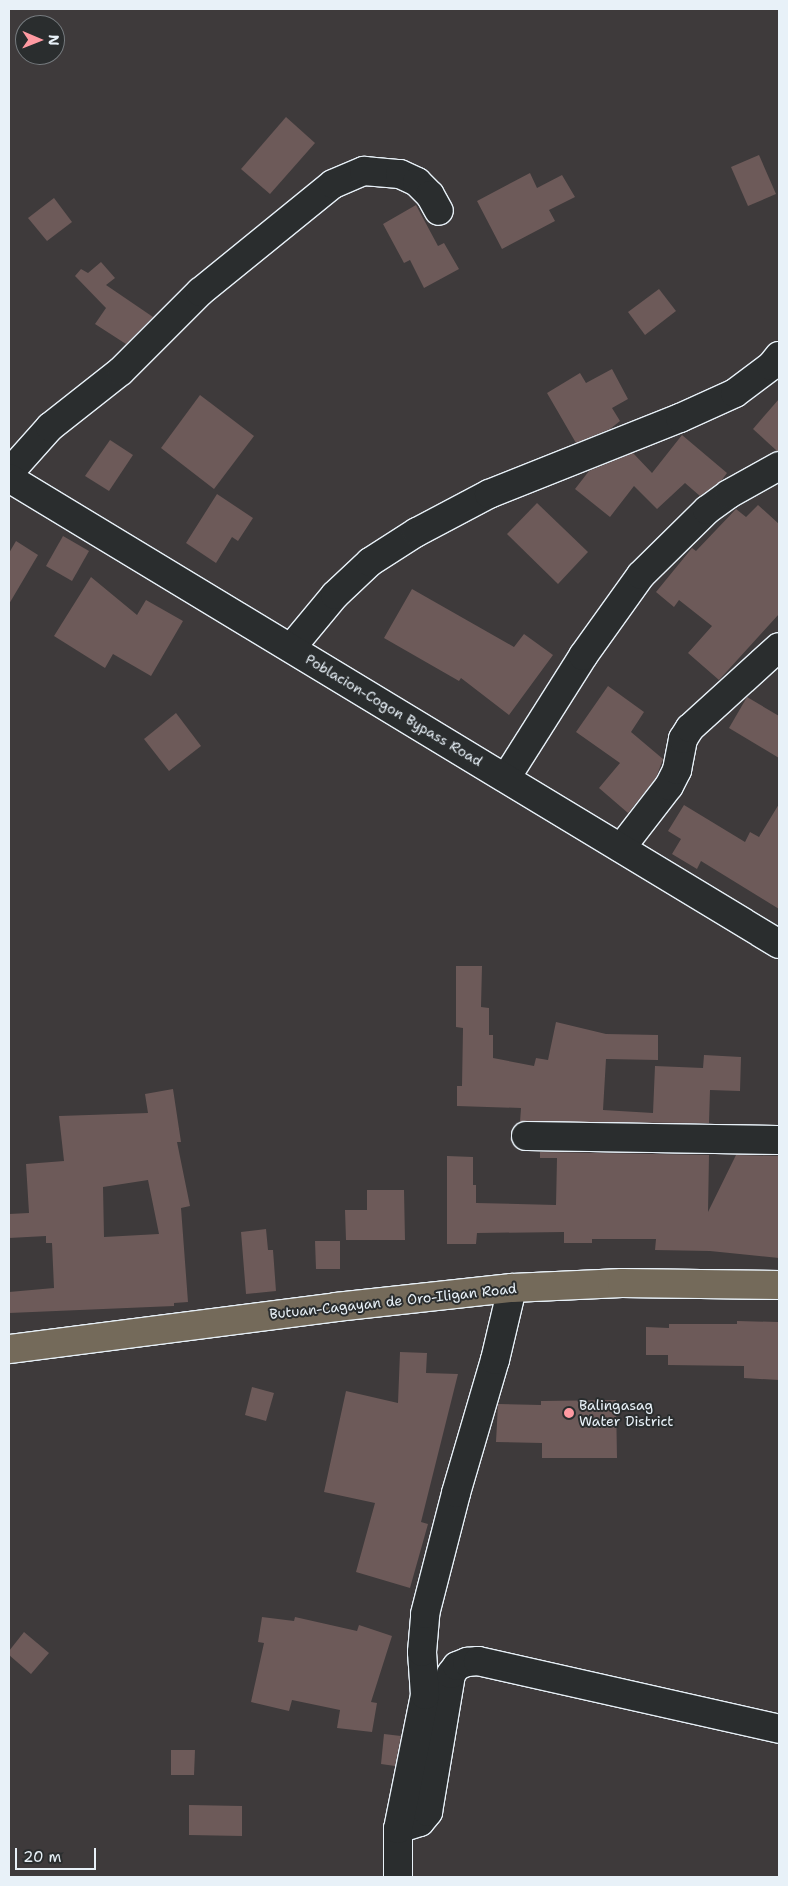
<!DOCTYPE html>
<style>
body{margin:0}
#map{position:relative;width:788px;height:1886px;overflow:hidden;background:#3e3a3b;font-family:"Shantell Sans",sans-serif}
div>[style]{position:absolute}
.building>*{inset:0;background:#6d5a59}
.roads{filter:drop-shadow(1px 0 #e8f1f8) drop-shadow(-1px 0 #e8f1f8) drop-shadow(0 1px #e8f1f8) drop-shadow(0 -1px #e8f1f8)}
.minor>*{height:28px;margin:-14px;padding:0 14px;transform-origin:14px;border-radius:14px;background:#2a2d2e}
.secondary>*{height:28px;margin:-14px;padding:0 14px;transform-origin:14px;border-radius:14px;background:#2a2d2e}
.trunk>*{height:28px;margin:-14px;padding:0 14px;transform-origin:14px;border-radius:14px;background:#746a5a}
.dots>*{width:14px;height:14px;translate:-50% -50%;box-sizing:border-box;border:2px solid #2a2d2e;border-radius:50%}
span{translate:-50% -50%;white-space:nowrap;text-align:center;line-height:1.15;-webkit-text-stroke:4px #2a2d2e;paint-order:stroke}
.street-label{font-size:14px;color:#e8f1f8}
.poi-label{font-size:14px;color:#e8f1f8}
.left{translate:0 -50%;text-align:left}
.frame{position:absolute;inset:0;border:10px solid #e8f1f8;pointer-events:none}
.north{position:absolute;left:15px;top:15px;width:50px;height:50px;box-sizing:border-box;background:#2a2d2e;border:1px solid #767b7f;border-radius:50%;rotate:91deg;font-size:14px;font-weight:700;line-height:20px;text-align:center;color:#e8f1f8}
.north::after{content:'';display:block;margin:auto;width:18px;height:22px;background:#ff9aa2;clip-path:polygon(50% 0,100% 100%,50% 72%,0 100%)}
.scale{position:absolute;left:15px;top:1848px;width:81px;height:22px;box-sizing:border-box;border:2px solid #e8f1f8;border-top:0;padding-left:6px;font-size:15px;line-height:18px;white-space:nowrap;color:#e8f1f8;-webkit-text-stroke:4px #2a2d2e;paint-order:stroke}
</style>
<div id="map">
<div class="building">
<i style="clip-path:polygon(286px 117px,315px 143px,270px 194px,241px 169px)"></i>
<i style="clip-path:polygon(759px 155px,776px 194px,748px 206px,731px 167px)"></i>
<i style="clip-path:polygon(530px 173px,537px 188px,562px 175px,575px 197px,549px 210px,555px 221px,502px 249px,477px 201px)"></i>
<i style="clip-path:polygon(54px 198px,72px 222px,47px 241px,28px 218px)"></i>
<i style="clip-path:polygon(416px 205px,438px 246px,444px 243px,459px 269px,424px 288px,410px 260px,404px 263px,383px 224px)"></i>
<i style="clip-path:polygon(101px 262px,115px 278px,106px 285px,153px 317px,126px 344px,95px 324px,106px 308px,75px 276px,81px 269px,88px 273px)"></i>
<i style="clip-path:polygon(659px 289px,676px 311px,645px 335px,628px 312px)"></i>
<i style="clip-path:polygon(612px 369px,628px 399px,612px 408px,620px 421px,610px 429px,576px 443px,547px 393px,580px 373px,586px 383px)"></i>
<i style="clip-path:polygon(200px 395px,254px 436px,214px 489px,161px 448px)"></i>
<i style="clip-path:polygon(779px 399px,779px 450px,777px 451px,753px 429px)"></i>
<i style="clip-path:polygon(682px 435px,727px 473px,721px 481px,700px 496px,685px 483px,657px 509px,634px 486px,610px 517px,575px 489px,589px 471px,633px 453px,652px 473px)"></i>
<i style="clip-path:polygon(110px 440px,133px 455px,109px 491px,85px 476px)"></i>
<i style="clip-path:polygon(217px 494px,253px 518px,238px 541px,232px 537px,216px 563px,186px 543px)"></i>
<i style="clip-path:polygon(537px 503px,588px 552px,558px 584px,507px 534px)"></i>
<i style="clip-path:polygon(758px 505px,779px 524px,779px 614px,719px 680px,688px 653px,712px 626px,679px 600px,674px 607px,656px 592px,692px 548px,696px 551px,736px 509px,746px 517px)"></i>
<i style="clip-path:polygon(63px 536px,89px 551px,72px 581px,46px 566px)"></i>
<i style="clip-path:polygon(16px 541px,38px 555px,9px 604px,9px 553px)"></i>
<i style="clip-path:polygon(91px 577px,137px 615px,146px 600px,183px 621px,151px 676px,113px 654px,105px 668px,54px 636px)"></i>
<i style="clip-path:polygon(412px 589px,514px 647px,524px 634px,553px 655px,509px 715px,461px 678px,459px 681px,384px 638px)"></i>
<i style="clip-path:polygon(608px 686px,644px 712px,631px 732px,663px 759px,656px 778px,628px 813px,599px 788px,620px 763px,576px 732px)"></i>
<i style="clip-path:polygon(747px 697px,779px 716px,779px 758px,729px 728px)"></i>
<i style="clip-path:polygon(176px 713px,201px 746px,169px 771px,144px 739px)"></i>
<i style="clip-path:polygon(779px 804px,779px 909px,701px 861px,697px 869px,672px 854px,681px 839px,668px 831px,684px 805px,745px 842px,750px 832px,759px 837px)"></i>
<i style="clip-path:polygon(456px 966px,482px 966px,481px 1007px,489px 1008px,489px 1035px,493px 1035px,493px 1058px,534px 1066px,536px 1058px,548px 1060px,556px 1022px,606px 1034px,658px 1035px,658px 1060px,606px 1059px,603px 1110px,653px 1113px,655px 1066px,703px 1068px,704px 1055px,741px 1057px,740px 1091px,710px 1090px,709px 1123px,520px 1122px,521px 1108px,457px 1106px,457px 1086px,462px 1086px,463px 1028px,456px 1027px)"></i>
<i style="clip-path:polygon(evenodd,173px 1089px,181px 1142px,177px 1142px,190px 1206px,181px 1208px,188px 1302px,174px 1303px,174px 1306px,9px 1313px,9px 1292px,54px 1288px,52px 1243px,46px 1243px,46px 1236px,9px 1238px,9px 1214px,29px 1213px,26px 1164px,64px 1161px,59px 1116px,148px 1113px,145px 1094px,173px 1089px,148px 1180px,159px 1234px,104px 1237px,103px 1187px,148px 1180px)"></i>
<i style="clip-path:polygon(540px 1152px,709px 1155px,708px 1212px,736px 1155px,779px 1156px,779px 1258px,710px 1251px,655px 1250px,656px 1239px,592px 1239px,592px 1243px,564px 1243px,564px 1232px,477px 1233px,476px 1244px,447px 1244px,447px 1156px,473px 1157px,473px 1185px,476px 1185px,476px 1203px,556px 1205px,557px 1158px,540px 1158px)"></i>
<i style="clip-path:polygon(367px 1190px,404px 1190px,405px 1240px,346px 1240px,345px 1210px,367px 1210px)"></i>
<i style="clip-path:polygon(266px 1229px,268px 1250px,273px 1250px,276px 1291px,246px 1294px,241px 1232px)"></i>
<i style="clip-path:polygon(315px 1241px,340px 1241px,340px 1269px,316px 1269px)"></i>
<i style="clip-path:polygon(737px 1321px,778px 1322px,779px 1380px,744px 1378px,744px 1366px,668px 1365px,668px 1355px,646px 1355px,646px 1327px,669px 1328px,669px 1324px,737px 1324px)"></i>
<i style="clip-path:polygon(400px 1352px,427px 1353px,426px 1373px,458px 1374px,421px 1522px,428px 1524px,410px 1588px,356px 1572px,375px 1503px,324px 1492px,346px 1391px,398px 1403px)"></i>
<i style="clip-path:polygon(252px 1387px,274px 1393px,266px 1421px,245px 1415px)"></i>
<i style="clip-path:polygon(616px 1400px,617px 1458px,542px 1458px,542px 1443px,496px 1442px,498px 1404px,541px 1405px,541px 1401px)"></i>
<i style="clip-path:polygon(262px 1617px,294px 1621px,295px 1617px,357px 1631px,359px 1625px,392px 1636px,371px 1702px,377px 1703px,372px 1732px,337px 1728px,340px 1710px,292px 1700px,289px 1711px,251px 1702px,264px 1643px,258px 1642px)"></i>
<i style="clip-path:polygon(24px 1632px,49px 1653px,31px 1674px,9px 1655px,9px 1651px)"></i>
<i style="clip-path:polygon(384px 1734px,401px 1736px,395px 1766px,381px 1764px)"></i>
<i style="clip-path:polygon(171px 1750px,195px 1750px,194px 1775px,171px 1775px)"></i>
<i style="clip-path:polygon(189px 1805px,242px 1806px,242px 1836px,189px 1835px)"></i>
</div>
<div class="roads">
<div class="minor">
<i style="left:9px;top:473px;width:62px;rotate:-48.3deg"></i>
<i style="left:50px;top:427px;width:90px;rotate:-38.3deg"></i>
<i style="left:121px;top:371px;width:112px;rotate:-45deg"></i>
<i style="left:200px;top:292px;width:171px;rotate:-39.1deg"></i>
<i style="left:333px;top:184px;width:34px;rotate:-23deg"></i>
<i style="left:364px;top:171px;width:36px;rotate:5deg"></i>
<i style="left:400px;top:174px;width:19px;rotate:25deg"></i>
<i style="left:417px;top:182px;width:18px;rotate:45deg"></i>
<i style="left:430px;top:195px;width:18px;rotate:61deg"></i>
<i style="left:291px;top:648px;width:69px;rotate:-50.3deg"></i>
<i style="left:335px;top:595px;width:48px;rotate:-43.3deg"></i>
<i style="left:370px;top:562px;width:56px;rotate:-32.6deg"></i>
<i style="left:417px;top:532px;width:81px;rotate:-27.8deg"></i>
<i style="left:489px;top:494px;width:206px;rotate:-21.7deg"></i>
<i style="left:680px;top:418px;width:60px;rotate:-24.4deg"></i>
<i style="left:735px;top:393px;width:45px;rotate:-36.9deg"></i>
<i style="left:771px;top:366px;width:13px;rotate:-51deg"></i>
<i style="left:506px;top:778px;width:144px;rotate:-57.7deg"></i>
<i style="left:583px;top:656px;width:100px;rotate:-54.4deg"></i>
<i style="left:641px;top:575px;width:93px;rotate:-44.6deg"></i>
<i style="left:707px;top:510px;width:27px;rotate:-36deg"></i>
<i style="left:729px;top:494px;width:57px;rotate:-29.2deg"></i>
<i style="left:621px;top:848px;width:78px;rotate:-52.3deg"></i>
<i style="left:669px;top:786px;width:18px;rotate:-63deg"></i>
<i style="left:677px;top:770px;width:32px;rotate:-79deg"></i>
<i style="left:683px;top:739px;width:13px;rotate:-58deg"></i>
<i style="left:690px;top:728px;width:120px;rotate:-42.3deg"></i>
<i style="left:526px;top:1136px;width:253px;rotate:0.9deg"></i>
<i style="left:398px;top:1829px;width:23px;rotate:-18deg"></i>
<i style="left:420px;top:1822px;width:13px;rotate:-51deg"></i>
<i style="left:428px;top:1812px;width:140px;rotate:-80.5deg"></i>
<i style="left:451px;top:1674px;width:10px;rotate:-53deg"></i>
<i style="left:457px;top:1666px;width:11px;rotate:-22deg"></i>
<i style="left:467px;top:1662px;width:11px;rotate:-5deg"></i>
<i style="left:478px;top:1661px;width:309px;rotate:12.7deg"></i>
<i style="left:398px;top:1877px;width:48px;rotate:-90deg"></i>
<i style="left:398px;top:1829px;width:137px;rotate:-78.6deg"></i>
<i style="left:425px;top:1695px;width:43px;rotate:-94deg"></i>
<i style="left:422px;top:1652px;width:38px;rotate:-85deg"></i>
<i style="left:425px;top:1614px;width:125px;rotate:-75.6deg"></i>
<i style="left:456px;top:1493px;width:139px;rotate:-73.7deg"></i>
<i style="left:495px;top:1360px;width:74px;rotate:-76.7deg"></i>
</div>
<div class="secondary">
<i style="left:9px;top:478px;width:900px;rotate:31.18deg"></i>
</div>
<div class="trunk">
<i style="left:9px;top:1349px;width:330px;rotate:-7.3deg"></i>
<i style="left:336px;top:1307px;width:177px;rotate:-6.2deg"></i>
<i style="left:512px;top:1288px;width:110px;rotate:-2.6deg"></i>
<i style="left:622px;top:1283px;width:157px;rotate:0.7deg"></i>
</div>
</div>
<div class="dots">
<i style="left:569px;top:1413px;background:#ff9aa2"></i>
</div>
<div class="street-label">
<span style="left:394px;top:710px;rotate:31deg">Poblacion-Cogon Bypass Road</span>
<span style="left:393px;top:1301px;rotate:-6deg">Butuan-Cagayan de Oro-Iligan Road</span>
</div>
<div class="poi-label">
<span class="left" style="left:579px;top:1413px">Balingasag<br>Water District</span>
</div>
<div class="frame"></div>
<div class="north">N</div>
<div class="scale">20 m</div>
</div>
